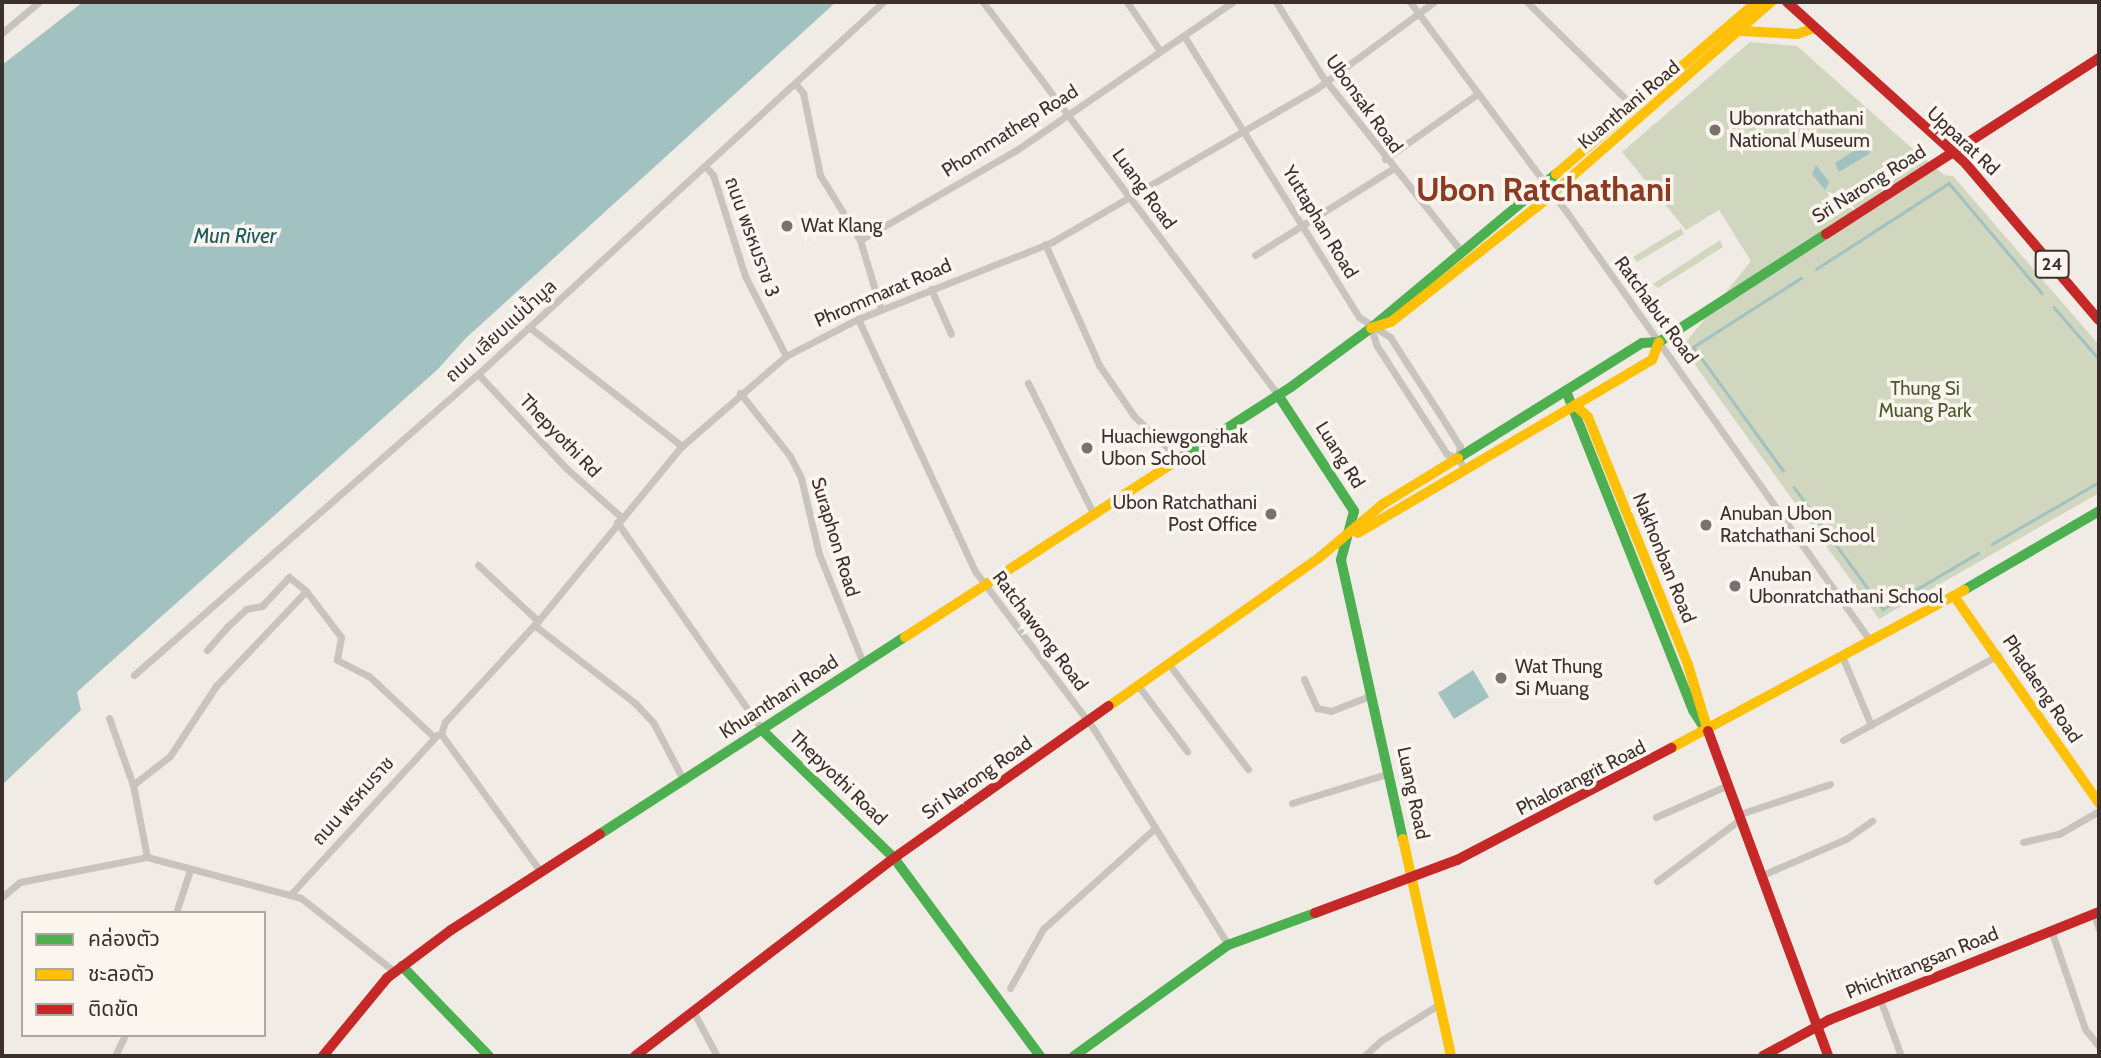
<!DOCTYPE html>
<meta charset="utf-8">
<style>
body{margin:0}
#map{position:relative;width:2101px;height:1058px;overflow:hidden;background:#f0ebe5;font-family:Cabin,"Noto Sans Thai",sans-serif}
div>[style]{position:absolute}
.green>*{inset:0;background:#d1d6bf}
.water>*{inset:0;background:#a1c2c1}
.stream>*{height:2.5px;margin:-1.25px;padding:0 1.25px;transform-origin:1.25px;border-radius:1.25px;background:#a1c2c1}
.street>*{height:7px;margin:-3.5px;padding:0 3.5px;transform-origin:3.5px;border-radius:3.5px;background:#c9c3be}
.fast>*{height:10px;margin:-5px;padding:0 5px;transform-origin:5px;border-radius:5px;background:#4caf50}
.slow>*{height:10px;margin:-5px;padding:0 5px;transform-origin:5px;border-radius:5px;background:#ffc107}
.jam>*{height:10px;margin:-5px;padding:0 5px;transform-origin:5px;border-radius:5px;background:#c62828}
.dots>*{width:19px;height:19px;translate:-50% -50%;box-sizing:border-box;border:4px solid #fbf5ee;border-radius:50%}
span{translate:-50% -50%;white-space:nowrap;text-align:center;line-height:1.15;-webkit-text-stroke:7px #fbf5ee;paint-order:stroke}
.shield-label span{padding:2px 5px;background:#fbf5ee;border:2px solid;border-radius:5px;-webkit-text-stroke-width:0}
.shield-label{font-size:18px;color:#3b302b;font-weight:700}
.street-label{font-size:19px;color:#3b302b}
.poi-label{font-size:19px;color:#3b302b}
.left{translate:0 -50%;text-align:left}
.right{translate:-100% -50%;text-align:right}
.park-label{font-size:19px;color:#4a5a2e}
.water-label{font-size:21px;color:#1f5a5e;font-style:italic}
.town-label{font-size:33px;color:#8c3b22;font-weight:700}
.frame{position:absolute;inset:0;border:4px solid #3b302b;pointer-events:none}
.legend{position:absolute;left:21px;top:911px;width:245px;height:126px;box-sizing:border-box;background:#fbf5ee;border:2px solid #aea6a0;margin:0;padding:9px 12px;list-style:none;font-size:21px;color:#3b302b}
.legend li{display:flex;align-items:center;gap:14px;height:35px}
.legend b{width:35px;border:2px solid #aea6a0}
</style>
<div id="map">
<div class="green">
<i style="clip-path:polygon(1750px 42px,1797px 46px,1906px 143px,1944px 175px,1953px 176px,2099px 345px,2099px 493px,1879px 619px,1682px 347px,1751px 261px,1719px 210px,1686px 230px,1622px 152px)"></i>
<i style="clip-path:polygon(1681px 228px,1684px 234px,1637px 262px,1633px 257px)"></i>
<i style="clip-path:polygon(1720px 240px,1723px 247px,1658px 288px,1653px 284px)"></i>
</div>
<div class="water">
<i style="clip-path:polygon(83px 2px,836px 2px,466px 338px,438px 369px,77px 692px,81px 710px,2px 785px,2px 65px)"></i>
<i style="clip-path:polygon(1863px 145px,1870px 147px,1869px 154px,1839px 172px,1835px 163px)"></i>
<i style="clip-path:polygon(1816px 165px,1829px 182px,1825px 190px,1812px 174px)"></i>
<i style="clip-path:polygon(1473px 670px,1489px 697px,1454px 719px,1438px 693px)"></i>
</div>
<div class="stream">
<i style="left:1816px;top:269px;width:158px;rotate:-32.9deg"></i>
<i style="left:1949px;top:183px;width:144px;rotate:49.8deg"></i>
<i style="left:2054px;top:307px;width:69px;rotate:49.1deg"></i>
<i style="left:1783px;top:471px;width:153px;rotate:-126deg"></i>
<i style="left:1693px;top:347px;width:128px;rotate:-32.6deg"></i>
<i style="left:1794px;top:487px;width:151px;rotate:53.9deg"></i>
<i style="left:1883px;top:609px;width:110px;rotate:-30.5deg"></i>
<i style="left:1992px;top:544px;width:124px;rotate:-30.1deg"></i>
</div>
<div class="street">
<i style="left:983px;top:2px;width:491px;rotate:53.1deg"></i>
<i style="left:1127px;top:2px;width:59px;rotate:56deg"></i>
<i style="left:1276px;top:2px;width:87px;rotate:58.1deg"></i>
<i style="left:1322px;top:76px;width:225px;rotate:51.5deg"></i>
<i style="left:1410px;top:2px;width:261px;rotate:53.3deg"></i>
<i style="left:1566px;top:211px;width:528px;rotate:54.71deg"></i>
<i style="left:1527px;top:2px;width:151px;rotate:44.5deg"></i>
<i style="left:2px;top:33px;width:48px;rotate:-40deg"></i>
<i style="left:1184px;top:36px;width:331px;rotate:58.1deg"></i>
<i style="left:1359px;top:317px;width:37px;rotate:33deg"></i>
<i style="left:1390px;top:337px;width:90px;rotate:57.2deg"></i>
<i style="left:1439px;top:413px;width:39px;rotate:58deg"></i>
<i style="left:1460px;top:446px;width:12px;rotate:99deg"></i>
<i style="left:795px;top:83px;width:13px;rotate:51deg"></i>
<i style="left:803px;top:93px;width:84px;rotate:78.3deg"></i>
<i style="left:820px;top:175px;width:76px;rotate:58.4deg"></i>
<i style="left:1385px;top:159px;width:111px;rotate:-35.1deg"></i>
<i style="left:706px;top:167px;width:11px;rotate:49deg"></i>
<i style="left:713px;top:175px;width:106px;rotate:72.4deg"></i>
<i style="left:745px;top:276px;width:90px;rotate:62.9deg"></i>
<i style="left:1045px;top:244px;width:133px;rotate:65.9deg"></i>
<i style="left:1099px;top:365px;width:62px;rotate:55.5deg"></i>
<i style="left:1134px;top:416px;width:62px;rotate:43.7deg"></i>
<i style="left:1255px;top:255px;width:162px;rotate:-32.1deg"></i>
<i style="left:931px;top:289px;width:49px;rotate:66deg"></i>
<i style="left:881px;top:310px;width:73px;rotate:-106.7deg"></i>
<i style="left:860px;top:240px;width:179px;rotate:-29.9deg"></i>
<i style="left:1015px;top:151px;width:264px;rotate:-34.4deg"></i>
<i style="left:858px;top:319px;width:278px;rotate:65.1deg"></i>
<i style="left:975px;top:571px;width:200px;rotate:53.1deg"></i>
<i style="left:1095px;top:731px;width:252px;rotate:58.1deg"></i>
<i style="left:529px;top:327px;width:194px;rotate:37.9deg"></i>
<i style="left:1371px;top:328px;width:19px;rotate:72deg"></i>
<i style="left:1377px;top:346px;width:129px;rotate:57.1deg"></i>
<i style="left:1447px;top:454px;width:12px;rotate:20deg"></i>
<i style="left:1458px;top:458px;width:14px;rotate:60deg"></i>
<i style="left:478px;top:374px;width:129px;rotate:46.9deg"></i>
<i style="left:566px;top:468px;width:74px;rotate:41.7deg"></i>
<i style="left:1028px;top:383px;width:148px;rotate:63.4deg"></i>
<i style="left:740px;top:393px;width:80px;rotate:51.6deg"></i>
<i style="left:790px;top:456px;width:25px;rotate:63deg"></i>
<i style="left:801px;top:478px;width:78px;rotate:76.7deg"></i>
<i style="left:819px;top:554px;width:118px;rotate:68deg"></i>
<i style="left:617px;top:522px;width:254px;rotate:55.1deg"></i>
<i style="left:478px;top:565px;width:82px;rotate:43deg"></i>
<i style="left:534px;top:625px;width:128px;rotate:37.7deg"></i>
<i style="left:635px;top:703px;width:26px;rotate:47deg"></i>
<i style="left:653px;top:722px;width:67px;rotate:62.3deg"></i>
<i style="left:207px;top:650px;width:30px;rotate:-49deg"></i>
<i style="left:227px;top:627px;width:26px;rotate:-43deg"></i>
<i style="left:246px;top:609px;width:16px;rotate:-11deg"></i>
<i style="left:262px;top:606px;width:40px;rotate:-47deg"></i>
<i style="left:289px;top:577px;width:22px;rotate:39deg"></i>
<i style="left:306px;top:591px;width:58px;rotate:52.7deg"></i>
<i style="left:341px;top:637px;width:23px;rotate:100deg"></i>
<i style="left:337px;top:660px;width:36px;rotate:27deg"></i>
<i style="left:369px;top:676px;width:88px;rotate:43.2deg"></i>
<i style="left:1842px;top:656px;width:75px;rotate:67.2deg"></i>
<i style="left:1168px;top:663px;width:133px;rotate:53deg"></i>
<i style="left:134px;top:675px;width:457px;rotate:-41.2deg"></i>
<i style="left:478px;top:374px;width:550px;rotate:-42.57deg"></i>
<i style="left:1304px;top:679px;width:32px;rotate:66deg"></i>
<i style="left:1317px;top:708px;width:14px;rotate:12deg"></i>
<i style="left:1331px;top:711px;width:44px;rotate:-21.3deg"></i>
<i style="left:1137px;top:684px;width:84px;rotate:53.3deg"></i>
<i style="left:109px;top:718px;width:71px;rotate:70.3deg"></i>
<i style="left:133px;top:785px;width:73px;rotate:79deg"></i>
<i style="left:441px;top:734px;width:13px;rotate:-72deg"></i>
<i style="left:445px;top:722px;width:137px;rotate:-47.4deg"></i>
<i style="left:538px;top:621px;width:227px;rotate:-50.6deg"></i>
<i style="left:682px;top:446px;width:138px;rotate:-40.9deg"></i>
<i style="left:786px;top:356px;width:81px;rotate:-27.2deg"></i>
<i style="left:858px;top:319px;width:209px;rotate:-21.6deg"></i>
<i style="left:1052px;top:242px;width:305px;rotate:-30.1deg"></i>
<i style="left:1316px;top:89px;width:147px;rotate:-36.4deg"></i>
<i style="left:441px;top:734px;width:170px;rotate:54.1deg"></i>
<i style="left:1843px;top:740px;width:177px;rotate:-28.7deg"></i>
<i style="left:133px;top:785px;width:47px;rotate:-38.1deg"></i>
<i style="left:170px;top:756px;width:84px;rotate:-56.7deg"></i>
<i style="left:216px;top:686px;width:131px;rotate:-46.5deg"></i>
<i style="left:1292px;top:803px;width:102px;rotate:-17deg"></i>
<i style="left:1737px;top:815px;width:98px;rotate:-18.4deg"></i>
<i style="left:1656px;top:817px;width:77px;rotate:-23.9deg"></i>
<i style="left:2023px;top:842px;width:37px;rotate:-13deg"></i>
<i style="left:2059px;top:834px;width:46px;rotate:-29.9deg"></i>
<i style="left:1760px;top:876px;width:94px;rotate:-23.3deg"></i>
<i style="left:1846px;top:839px;width:32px;rotate:-35deg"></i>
<i style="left:1657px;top:881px;width:102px;rotate:-36.6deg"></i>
<i style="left:291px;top:894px;width:216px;rotate:-47.4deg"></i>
<i style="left:2px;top:897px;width:23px;rotate:-40deg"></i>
<i style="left:20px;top:882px;width:129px;rotate:-11.1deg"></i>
<i style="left:147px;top:857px;width:159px;rotate:14.9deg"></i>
<i style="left:301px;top:898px;width:120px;rotate:38.2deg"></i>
<i style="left:176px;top:913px;width:45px;rotate:-72deg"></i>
<i style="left:2094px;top:914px;width:16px;rotate:72deg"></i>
<i style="left:2051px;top:930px;width:105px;rotate:71deg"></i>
<i style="left:2085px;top:1029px;width:22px;rotate:51deg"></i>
<i style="left:1010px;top:988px;width:68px;rotate:-60.8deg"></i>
<i style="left:1043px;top:929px;width:151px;rotate:-42deg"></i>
<i style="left:1880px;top:999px;width:61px;rotate:69.8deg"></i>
<i style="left:693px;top:1011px;width:51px;rotate:61.9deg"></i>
<i style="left:115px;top:1056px;width:23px;rotate:-65deg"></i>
<i style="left:1364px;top:1056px;width:24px;rotate:-42deg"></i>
<i style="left:1382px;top:1040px;width:66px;rotate:-32deg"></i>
</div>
<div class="fast">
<i style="left:1566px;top:391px;width:343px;rotate:68.3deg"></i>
<i style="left:1693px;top:710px;width:22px;rotate:58deg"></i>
<i style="left:1278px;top:395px;width:139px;rotate:56.8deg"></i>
<i style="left:1354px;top:511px;width:51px;rotate:104.9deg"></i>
<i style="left:1341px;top:560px;width:286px;rotate:77.5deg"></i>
<i style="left:1458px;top:458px;width:217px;rotate:-32deg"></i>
<i style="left:1642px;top:343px;width:17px;rotate:-3deg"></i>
<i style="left:1659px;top:342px;width:199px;rotate:-32.9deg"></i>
<i style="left:1168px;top:466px;width:146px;rotate:-32.7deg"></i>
<i style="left:1291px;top:387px;width:99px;rotate:-36.4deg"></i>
<i style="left:1371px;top:328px;width:241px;rotate:-39.8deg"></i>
<i style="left:1964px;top:590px;width:156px;rotate:-30.3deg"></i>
<i style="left:762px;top:730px;width:184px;rotate:44.1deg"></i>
<i style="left:894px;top:858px;width:246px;rotate:53.6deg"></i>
<i style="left:600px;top:834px;width:363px;rotate:-32.9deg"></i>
<i style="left:402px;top:966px;width:125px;rotate:46deg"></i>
<i style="left:1074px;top:1056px;width:190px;rotate:-35.8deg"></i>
<i style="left:1228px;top:945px;width:93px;rotate:-20.2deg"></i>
</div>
<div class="slow">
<i style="left:1742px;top:31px;width:55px;rotate:3.1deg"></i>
<i style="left:1797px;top:34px;width:18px;rotate:-19deg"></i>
<i style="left:1556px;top:174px;width:265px;rotate:-40.6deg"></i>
<i style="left:1371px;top:328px;width:21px;rotate:-17deg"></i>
<i style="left:1391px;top:322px;width:187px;rotate:-38.3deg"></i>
<i style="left:1538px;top:206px;width:310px;rotate:-41.2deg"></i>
<i style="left:1575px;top:405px;width:18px;rotate:43deg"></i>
<i style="left:1588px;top:417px;width:267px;rotate:68deg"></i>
<i style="left:1688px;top:665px;width:69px;rotate:73.1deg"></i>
<i style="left:1358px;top:533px;width:341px;rotate:-30.5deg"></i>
<i style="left:1652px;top:360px;width:19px;rotate:-69deg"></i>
<i style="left:1954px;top:596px;width:253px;rotate:55deg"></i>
<i style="left:905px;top:637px;width:314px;rotate:-33deg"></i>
<i style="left:1109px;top:706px;width:258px;rotate:-35.2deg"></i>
<i style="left:1320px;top:557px;width:82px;rotate:-40.1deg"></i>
<i style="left:1383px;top:504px;width:88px;rotate:-31.5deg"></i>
<i style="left:1671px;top:748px;width:333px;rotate:-28.3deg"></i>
<i style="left:1403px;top:839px;width:222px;rotate:77.5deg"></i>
</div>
<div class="jam">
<i style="left:1787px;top:2px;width:241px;rotate:42.1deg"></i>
<i style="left:1966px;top:164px;width:205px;rotate:49.6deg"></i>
<i style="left:1826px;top:234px;width:325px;rotate:-32.8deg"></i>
<i style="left:1708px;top:731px;width:346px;rotate:69.7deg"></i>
<i style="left:1315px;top:913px;width:152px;rotate:-20.5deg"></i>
<i style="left:1457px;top:860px;width:242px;rotate:-27.6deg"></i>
<i style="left:323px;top:1056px;width:101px;rotate:-50.6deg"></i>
<i style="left:387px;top:978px;width:80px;rotate:-36.9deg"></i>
<i style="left:451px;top:930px;width:177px;rotate:-32.8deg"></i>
<i style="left:635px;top:1056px;width:326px;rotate:-37.4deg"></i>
<i style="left:894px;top:858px;width:263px;rotate:-35.3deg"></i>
<i style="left:1763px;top:1056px;width:75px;rotate:-28.6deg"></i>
<i style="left:1829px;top:1020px;width:291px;rotate:-21.8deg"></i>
</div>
<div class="dots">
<i style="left:1715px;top:130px;background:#7a716c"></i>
<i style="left:787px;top:226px;background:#7a716c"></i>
<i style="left:1087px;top:448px;background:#7a716c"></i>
<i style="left:1271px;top:514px;background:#7a716c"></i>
<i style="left:1706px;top:525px;background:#7a716c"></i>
<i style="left:1735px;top:586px;background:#7a716c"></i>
<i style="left:1501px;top:678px;background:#7a716c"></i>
</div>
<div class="shield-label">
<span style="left:2052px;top:264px">24</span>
</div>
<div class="street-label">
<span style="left:1364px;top:104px;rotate:54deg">Ubonsak Road</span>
<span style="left:1629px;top:105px;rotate:-40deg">Kuanthani Road</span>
<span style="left:1010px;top:131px;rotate:-32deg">Phommathep Road</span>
<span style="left:1963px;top:141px;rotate:43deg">Upparat Rd</span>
<span style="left:1869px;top:184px;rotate:-32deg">Sri Narong Road</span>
<span style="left:1144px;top:189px;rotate:54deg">Luang Road</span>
<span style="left:1320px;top:222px;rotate:59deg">Yuttaphan Road</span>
<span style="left:752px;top:237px;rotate:70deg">ถนน พรหมราช 3</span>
<span style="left:883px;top:293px;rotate:-23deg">Phrommarat Road</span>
<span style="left:1656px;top:310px;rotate:54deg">Ratchabut Road</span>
<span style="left:501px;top:331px;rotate:-42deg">ถนน เลียบแม่น้ำมูล</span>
<span style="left:560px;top:436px;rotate:46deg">Thepyothi Rd</span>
<span style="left:1340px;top:455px;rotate:58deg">Luang Rd</span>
<span style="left:835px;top:537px;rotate:73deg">Suraphon Road</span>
<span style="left:1664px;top:558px;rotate:68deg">Nakhonban Road</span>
<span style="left:1040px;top:631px;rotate:53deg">Ratchawong Road</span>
<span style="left:2042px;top:689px;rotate:56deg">Phadaeng Road</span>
<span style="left:779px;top:697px;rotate:-33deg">Khuanthani Road</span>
<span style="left:838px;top:778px;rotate:44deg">Thepyothi Road</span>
<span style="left:977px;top:778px;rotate:-35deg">Sri Narong Road</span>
<span style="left:1581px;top:778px;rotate:-27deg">Phalorangrit Road</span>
<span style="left:1413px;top:793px;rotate:78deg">Luang Road</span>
<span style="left:353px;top:801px;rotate:-48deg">ถนน พรหมราช</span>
<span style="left:1922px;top:963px;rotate:-22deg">Phichitrangsan Road</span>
</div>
<div class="poi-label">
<span class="left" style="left:1729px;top:130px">Ubonratchathani<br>National Museum</span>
<span class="left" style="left:801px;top:226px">Wat Klang</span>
<span class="left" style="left:1101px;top:448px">Huachiewgonghak<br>Ubon School</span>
<span class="right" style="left:1257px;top:514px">Ubon Ratchathani<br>Post Office</span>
<span class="left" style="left:1720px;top:525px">Anuban Ubon<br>Ratchathani School</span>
<span class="left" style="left:1749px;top:586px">Anuban<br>Ubonratchathani School</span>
<span class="left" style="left:1515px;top:678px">Wat Thung<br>Si Muang</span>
</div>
<div class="park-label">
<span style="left:1925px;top:400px">Thung Si<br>Muang Park</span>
</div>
<div class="water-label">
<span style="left:235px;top:236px">Mun River</span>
</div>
<div class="town-label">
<span style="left:1544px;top:190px">Ubon Ratchathani</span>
</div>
<div class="frame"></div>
<ul class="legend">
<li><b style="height:9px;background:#4caf50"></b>คล่องตัว</li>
<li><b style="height:9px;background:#ffc107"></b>ชะลอตัว</li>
<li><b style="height:9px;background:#c62828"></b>ติดขัด</li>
</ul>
</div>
